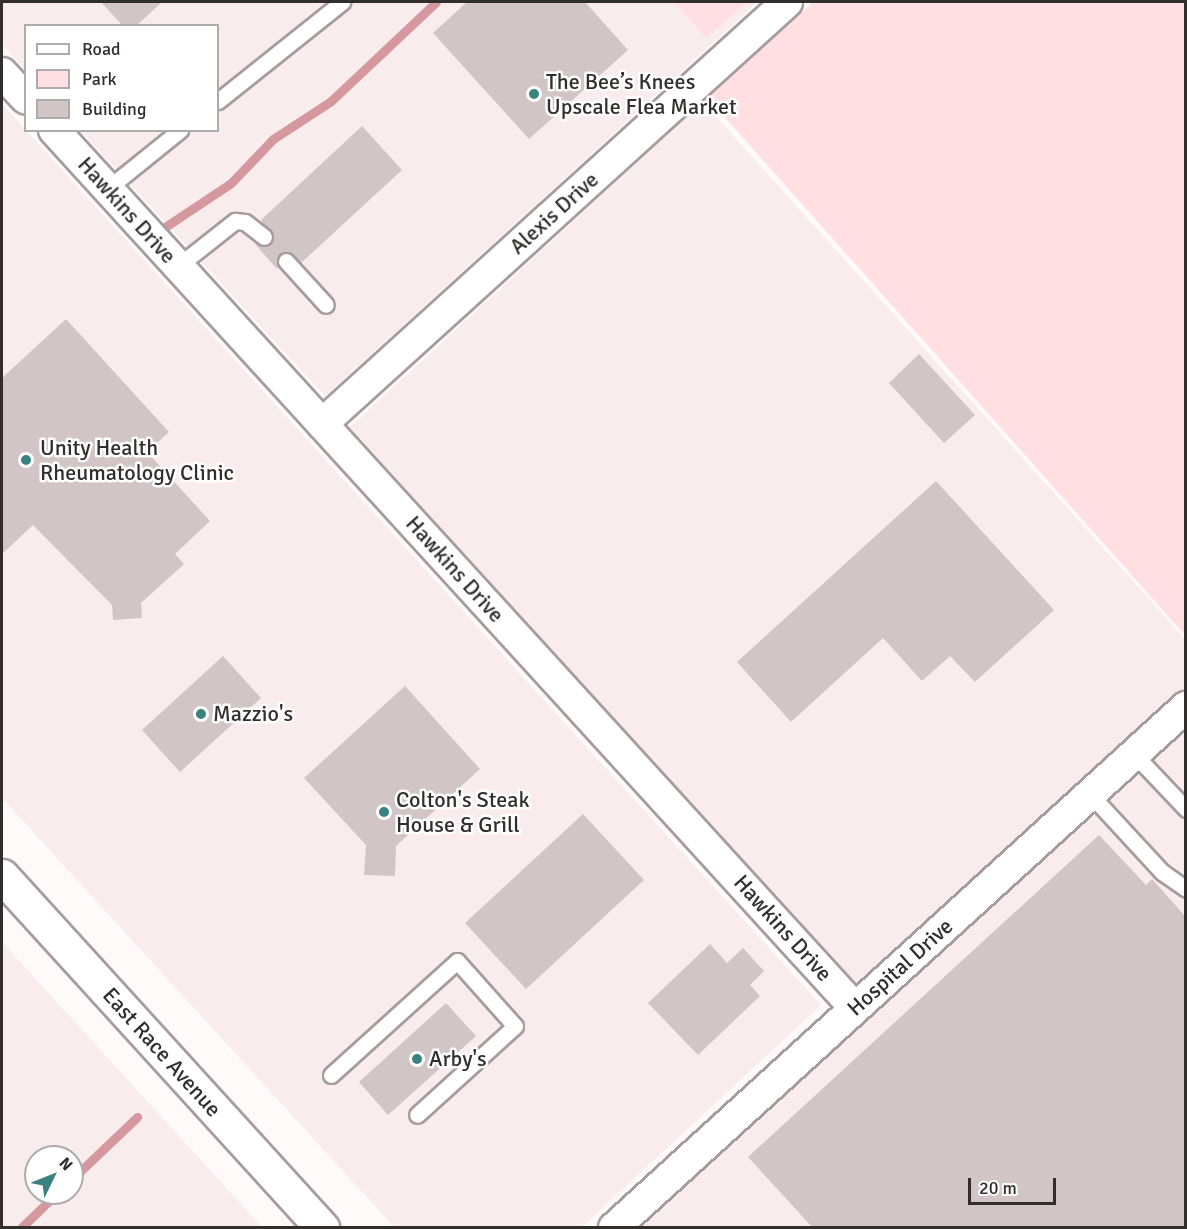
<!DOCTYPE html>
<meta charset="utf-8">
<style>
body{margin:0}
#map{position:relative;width:1187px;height:1229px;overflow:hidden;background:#fefafa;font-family:Signika,sans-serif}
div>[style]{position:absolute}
.built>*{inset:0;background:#f9eced}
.green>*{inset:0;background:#ffdfe2}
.stream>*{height:9px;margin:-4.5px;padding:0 4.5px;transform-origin:4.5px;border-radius:4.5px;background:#d5989f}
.building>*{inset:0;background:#d1c5c6}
.roads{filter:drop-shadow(2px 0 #a79c9d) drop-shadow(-2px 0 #a79c9d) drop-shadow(0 2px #a79c9d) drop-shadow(0 -2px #a79c9d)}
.lane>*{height:15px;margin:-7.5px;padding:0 7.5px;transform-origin:7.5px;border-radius:7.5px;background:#fff}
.street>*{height:30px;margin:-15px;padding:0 15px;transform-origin:15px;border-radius:15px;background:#fff}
.primary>*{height:33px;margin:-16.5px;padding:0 16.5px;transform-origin:16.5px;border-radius:16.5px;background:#fff}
.dots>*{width:16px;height:16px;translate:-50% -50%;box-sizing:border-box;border:3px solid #fff;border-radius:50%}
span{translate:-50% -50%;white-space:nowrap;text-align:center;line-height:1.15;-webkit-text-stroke:5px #fff;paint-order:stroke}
.poi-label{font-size:22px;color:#322e2e}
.left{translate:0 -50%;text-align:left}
.street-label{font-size:22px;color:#322e2e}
.frame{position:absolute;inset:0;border:3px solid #322e2e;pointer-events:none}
.legend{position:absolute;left:24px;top:24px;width:195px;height:108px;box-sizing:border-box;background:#fff;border:2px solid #adabab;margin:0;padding:8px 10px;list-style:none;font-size:18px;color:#322e2e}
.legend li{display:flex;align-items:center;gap:12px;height:30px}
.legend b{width:30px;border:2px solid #adabab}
.north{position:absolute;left:24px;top:1145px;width:60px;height:60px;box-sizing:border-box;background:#fff;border:2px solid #adabab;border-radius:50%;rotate:47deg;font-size:16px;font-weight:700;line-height:24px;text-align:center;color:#322e2e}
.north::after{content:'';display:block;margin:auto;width:21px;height:27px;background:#3a8280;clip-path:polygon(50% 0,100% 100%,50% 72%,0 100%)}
.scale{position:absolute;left:968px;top:1178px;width:88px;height:27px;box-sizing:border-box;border:3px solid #322e2e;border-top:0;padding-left:8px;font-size:18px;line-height:21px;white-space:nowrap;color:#322e2e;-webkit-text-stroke:4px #fff;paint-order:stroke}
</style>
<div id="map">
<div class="built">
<i style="clip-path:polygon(2px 2px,758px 2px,325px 396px,81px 131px,218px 130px,218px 26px,26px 26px,25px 70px,2px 44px)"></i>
<i style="clip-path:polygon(703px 102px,1185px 639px,1185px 1227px,636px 1227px,876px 1009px,350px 427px)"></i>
<i style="clip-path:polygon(2px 104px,821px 1005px,582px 1227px,394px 1227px,2px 798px)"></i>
<i style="clip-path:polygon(evenodd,2px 942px,262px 1227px,2px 1227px,2px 942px,36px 1157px,72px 1157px,72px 1193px,36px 1193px,36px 1157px)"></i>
</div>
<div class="green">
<i style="clip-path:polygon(674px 2px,747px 2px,706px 38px)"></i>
<i style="clip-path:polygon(813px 2px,1185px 2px,1185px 635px,707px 97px)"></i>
</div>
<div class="stream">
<i style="left:165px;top:227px;width:79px;rotate:-33.7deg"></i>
<i style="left:231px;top:183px;width:61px;rotate:-46.3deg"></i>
<i style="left:273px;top:139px;width:69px;rotate:-33.2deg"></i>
<i style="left:331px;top:101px;width:144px;rotate:-43.3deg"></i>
<i style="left:72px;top:1179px;width:90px;rotate:-43.6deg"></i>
<i style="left:21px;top:1228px;width:50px;rotate:-44.2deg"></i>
</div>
<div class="building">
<i style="clip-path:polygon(101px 2px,162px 2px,136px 26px,123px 26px)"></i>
<i style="clip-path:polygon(467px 2px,585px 2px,628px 50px,529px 139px,433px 33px)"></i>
<i style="clip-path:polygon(362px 126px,402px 170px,301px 263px,283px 252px,277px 269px,255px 244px,267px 246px,273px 239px,261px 220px)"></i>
<i style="clip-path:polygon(66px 319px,169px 432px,147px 452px,210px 521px,175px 554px,184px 564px,141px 603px,142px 618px,113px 620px,112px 605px,33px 525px,2px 554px,2px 378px)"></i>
<i style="clip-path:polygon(919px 354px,975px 415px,944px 443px,889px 383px)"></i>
<i style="clip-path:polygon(936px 481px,1054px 610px,975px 682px,950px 656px,922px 681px,883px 638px,791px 722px,737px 662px)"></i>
<i style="clip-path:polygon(223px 656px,261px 698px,180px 772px,142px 730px)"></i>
<i style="clip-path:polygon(405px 686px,480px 769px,396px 846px,395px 876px,364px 875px,366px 845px,304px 778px)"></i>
<i style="clip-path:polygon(583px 814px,644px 880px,526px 989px,465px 923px)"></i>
<i style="clip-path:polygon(1099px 835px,1146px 885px,1152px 879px,1185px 916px,1185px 1227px,812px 1227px,748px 1157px)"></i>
<i style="clip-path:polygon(710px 944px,727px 963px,743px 948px,764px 971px,750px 985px,760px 996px,698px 1055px,648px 1003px)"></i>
<i style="clip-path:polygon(446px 1003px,476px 1036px,388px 1115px,359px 1082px)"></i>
</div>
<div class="roads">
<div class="lane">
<i style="left:218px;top:101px;width:159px;rotate:-38.6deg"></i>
<i style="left:107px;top:189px;width:94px;rotate:-38.9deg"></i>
<i style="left:286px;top:261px;width:59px;rotate:47.7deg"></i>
<i style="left:178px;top:266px;width:73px;rotate:-38.3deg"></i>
<i style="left:235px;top:221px;width:10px;rotate:6deg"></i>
<i style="left:245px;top:222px;width:24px;rotate:38deg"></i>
<i style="left:1134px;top:754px;width:76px;rotate:46.6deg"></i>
<i style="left:1090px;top:794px;width:106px;rotate:47.3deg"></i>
<i style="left:1162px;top:872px;width:29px;rotate:35deg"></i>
<i style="left:331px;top:1075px;width:170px;rotate:-42.1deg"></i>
<i style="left:457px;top:961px;width:87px;rotate:48.3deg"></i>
<i style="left:515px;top:1026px;width:132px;rotate:137.8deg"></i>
</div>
<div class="street">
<i style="left:2px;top:73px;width:35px;rotate:47deg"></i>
<i style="left:54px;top:130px;width:1188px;rotate:47.63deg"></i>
<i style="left:322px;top:424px;width:628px;rotate:-42.22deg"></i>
<i style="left:614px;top:1228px;width:774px;rotate:-42.33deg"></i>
</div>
<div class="primary">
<i style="left:2px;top:876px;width:476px;rotate:47.7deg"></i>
</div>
</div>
<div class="dots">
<i style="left:534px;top:94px;background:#3a8280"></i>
<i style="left:26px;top:460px;background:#3a8280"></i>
<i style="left:201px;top:714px;background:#3a8280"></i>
<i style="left:384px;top:812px;background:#3a8280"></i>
<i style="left:417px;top:1059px;background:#3a8280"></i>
</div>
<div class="poi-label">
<span class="left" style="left:546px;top:94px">The Bee’s Knees<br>Upscale Flea Market</span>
<span class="left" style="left:40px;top:460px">Unity Health<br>Rheumatology Clinic</span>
<span class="left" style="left:213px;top:714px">Mazzio's</span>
<span class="left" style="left:396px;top:812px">Colton's Steak<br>House &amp; Grill</span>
<span class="left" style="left:429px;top:1059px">Arby's</span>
</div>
<div class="street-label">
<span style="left:127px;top:210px;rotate:48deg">Hawkins Drive</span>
<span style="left:554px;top:213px;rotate:-42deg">Alexis Drive</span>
<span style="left:455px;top:569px;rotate:48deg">Hawkins Drive</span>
<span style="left:783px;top:928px;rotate:48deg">Hawkins Drive</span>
<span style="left:900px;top:967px;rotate:-42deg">Hospital Drive</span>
<span style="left:162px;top:1052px;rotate:48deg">East Race Avenue</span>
</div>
<div class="frame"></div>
<ul class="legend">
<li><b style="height:8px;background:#fff"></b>Road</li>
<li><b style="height:16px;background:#ffdfe2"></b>Park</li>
<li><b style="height:16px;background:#d1c5c6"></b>Building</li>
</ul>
<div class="north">N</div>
<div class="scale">20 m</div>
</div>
